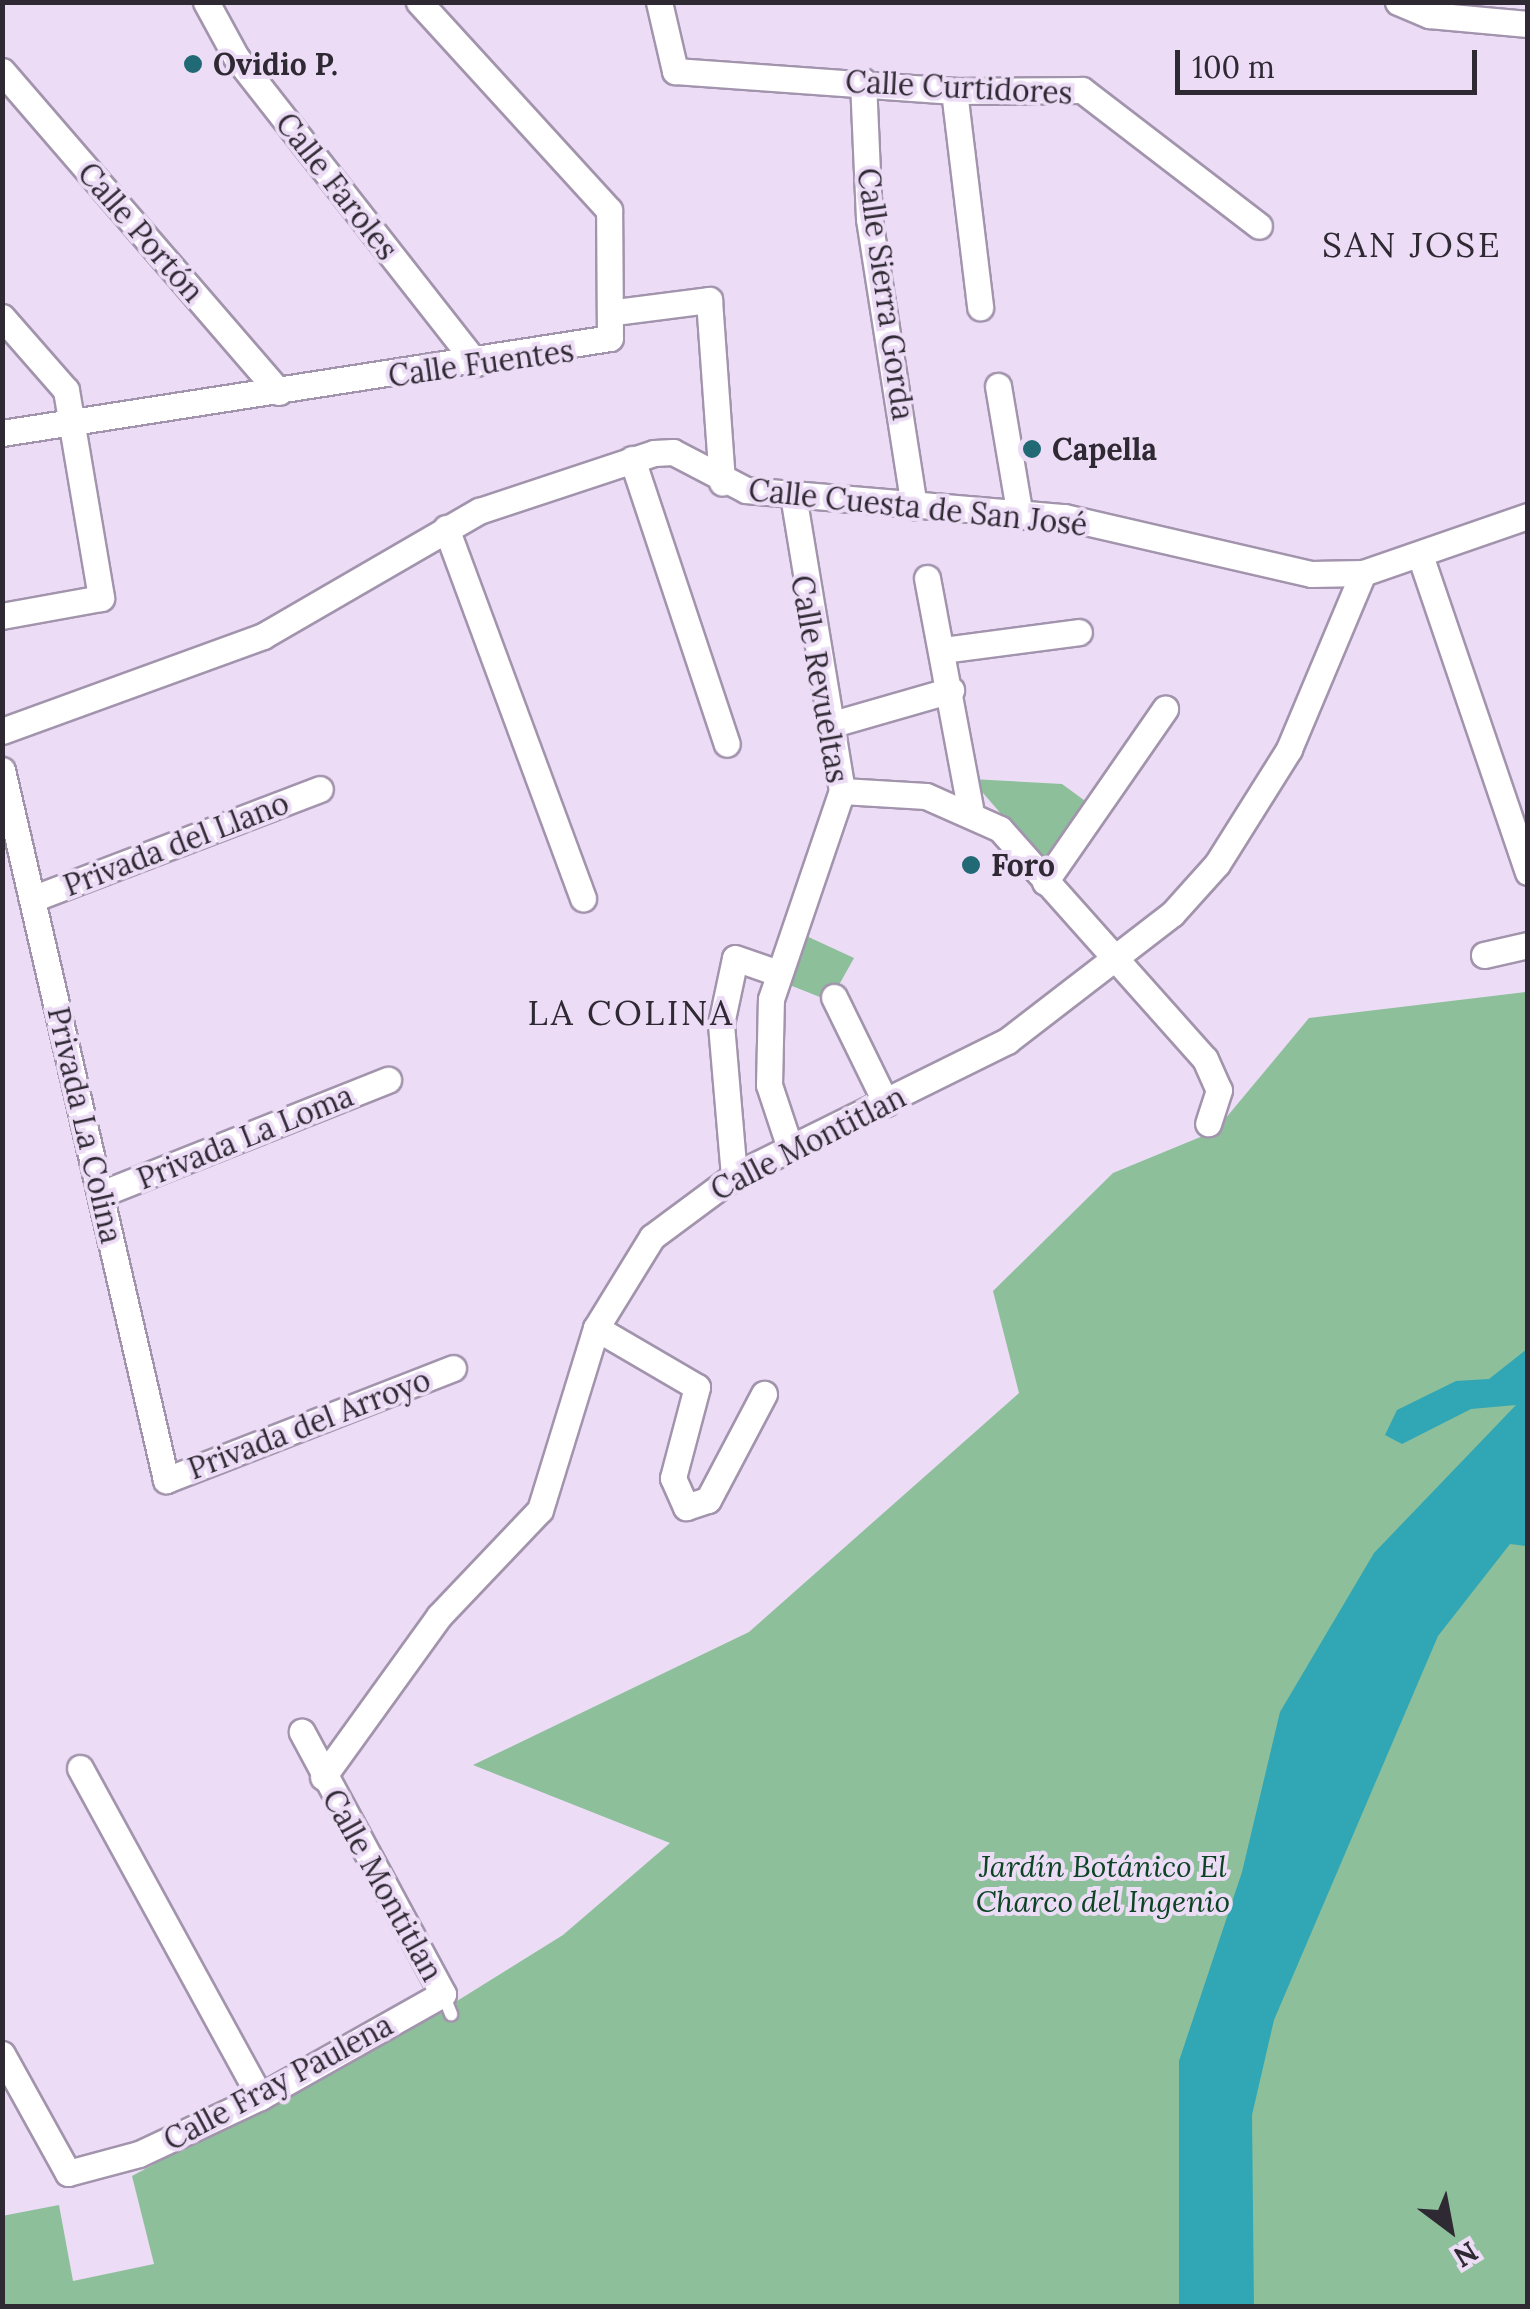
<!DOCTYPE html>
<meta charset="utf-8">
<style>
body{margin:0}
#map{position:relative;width:1530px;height:2309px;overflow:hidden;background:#ecdcf6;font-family:Lora,serif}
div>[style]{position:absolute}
.green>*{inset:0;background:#8cbf9a}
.water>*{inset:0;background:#31a7b5}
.roads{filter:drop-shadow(2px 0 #a294ac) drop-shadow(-2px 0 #a294ac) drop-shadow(0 2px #a294ac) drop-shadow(0 -2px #a294ac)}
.service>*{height:12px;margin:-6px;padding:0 6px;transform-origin:6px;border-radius:6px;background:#fff}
.minor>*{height:25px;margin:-12.5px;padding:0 12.5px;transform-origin:12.5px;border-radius:12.5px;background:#fff}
.dots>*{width:28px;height:28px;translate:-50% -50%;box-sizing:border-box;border:5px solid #ecdcf6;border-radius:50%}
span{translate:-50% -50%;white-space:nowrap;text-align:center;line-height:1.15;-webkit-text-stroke:8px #ecdcf6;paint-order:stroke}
.poi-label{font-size:30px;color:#2f2933;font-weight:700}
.left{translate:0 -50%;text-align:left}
.street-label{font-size:30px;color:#2f2933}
.park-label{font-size:30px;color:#0b4323;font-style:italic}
.quarter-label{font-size:35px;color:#2f2933;letter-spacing:2.5px}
.frame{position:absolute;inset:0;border:5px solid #2f2933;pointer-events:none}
.north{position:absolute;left:1400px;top:2179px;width:100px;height:100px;-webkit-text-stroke:8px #ecdcf6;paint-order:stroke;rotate:148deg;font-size:28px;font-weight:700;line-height:40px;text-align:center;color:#2f2933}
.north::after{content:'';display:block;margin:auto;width:35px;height:45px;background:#2f2933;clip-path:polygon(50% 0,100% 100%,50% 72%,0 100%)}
.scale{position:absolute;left:1175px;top:50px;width:302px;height:45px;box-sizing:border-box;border:5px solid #2f2933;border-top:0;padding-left:12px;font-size:30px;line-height:35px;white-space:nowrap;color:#2f2933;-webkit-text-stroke:8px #ecdcf6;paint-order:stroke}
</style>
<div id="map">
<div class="green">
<i style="clip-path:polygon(971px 779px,1062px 784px,1092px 806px,1046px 866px)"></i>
<i style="clip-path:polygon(802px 934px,854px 958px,830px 1001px,782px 982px)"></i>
<i style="clip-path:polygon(1527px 992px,1527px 2306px,3px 2306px,2px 2216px,59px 2205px,73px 2281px,154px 2264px,132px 2176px,449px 2006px,563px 1935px,670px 1843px,473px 1765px,749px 1632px,1019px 1393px,993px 1291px,1113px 1173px,1215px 1131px,1309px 1018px)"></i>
</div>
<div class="water">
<i style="clip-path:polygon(1527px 1349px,1527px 1546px,1510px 1544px,1438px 1636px,1274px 2020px,1252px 2115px,1254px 2306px,1179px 2306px,1179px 2061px,1242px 1872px,1280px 1712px,1374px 1553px,1516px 1405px,1471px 1409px,1402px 1444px,1385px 1435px,1397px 1410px,1456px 1381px,1489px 1379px)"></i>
</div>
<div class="roads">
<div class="service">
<i style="left:443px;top:1994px;width:22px;rotate:68deg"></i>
</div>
<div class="minor">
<i style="left:206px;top:2px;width:63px;rotate:61.4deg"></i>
<i style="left:236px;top:57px;width:389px;rotate:51.9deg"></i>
<i style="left:659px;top:2px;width:71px;rotate:76.9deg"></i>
<i style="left:675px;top:71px;width:280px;rotate:4.1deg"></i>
<i style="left:954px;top:91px;width:128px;rotate:-0.4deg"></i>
<i style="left:1082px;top:90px;width:223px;rotate:37.5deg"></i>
<i style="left:1398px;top:2px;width:34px;rotate:23deg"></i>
<i style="left:1429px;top:15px;width:99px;rotate:5.2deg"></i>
<i style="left:2px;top:71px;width:424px;rotate:49.2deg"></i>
<i style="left:863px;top:81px;width:138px;rotate:87.5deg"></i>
<i style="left:869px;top:219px;width:291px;rotate:81.1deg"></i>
<i style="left:954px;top:91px;width:218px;rotate:83.1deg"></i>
<i style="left:615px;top:312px;width:95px;rotate:-7.3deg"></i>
<i style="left:709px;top:300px;width:183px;rotate:85.9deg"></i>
<i style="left:2px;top:317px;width:97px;rotate:48.8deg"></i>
<i style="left:66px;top:390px;width:211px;rotate:80.4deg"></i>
<i style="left:101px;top:598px;width:101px;rotate:169.7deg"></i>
<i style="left:998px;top:386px;width:132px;rotate:80.4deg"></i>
<i style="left:2px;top:433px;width:615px;rotate:-8.88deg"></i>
<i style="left:610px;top:338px;width:128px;rotate:-90.4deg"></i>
<i style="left:609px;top:210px;width:282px;rotate:-132.4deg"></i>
<i style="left:632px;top:459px;width:300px;rotate:71.6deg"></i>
<i style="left:446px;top:528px;width:395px;rotate:69.7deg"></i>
<i style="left:1420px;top:555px;width:335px;rotate:71.2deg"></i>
<i style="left:927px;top:578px;width:234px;rotate:79.4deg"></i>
<i style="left:943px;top:650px;width:137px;rotate:-7.5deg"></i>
<i style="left:833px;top:724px;width:123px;rotate:-16.1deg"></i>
<i style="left:2px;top:731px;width:278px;rotate:-20deg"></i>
<i style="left:263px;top:636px;width:250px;rotate:-30.1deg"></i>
<i style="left:479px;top:511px;width:184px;rotate:-18.3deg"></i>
<i style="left:654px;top:453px;width:19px;rotate:-3deg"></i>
<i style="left:673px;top:452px;width:82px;rotate:27.5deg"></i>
<i style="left:746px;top:490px;width:319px;rotate:4.9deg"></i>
<i style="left:1064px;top:517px;width:253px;rotate:13deg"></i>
<i style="left:1311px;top:574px;width:52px;rotate:-1.1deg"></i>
<i style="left:1363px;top:573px;width:175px;rotate:-19.1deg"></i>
<i style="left:2px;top:770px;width:729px;rotate:76.99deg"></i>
<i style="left:166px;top:1480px;width:308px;rotate:-21.3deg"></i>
<i style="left:842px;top:791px;width:84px;rotate:3.4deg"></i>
<i style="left:926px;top:796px;width:81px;rotate:24deg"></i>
<i style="left:1000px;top:829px;width:308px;rotate:48.3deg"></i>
<i style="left:1205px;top:1059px;width:34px;rotate:66deg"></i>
<i style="left:1219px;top:1090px;width:35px;rotate:108deg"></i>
<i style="left:1045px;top:882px;width:211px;rotate:-55.3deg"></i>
<i style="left:32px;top:899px;width:308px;rotate:-20.9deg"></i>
<i style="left:1484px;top:955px;width:45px;rotate:-12.8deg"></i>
<i style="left:834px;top:997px;width:118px;rotate:63.9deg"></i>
<i style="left:790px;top:1148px;width:66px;rotate:-108.4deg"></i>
<i style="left:769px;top:1085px;width:86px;rotate:-88.7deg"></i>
<i style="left:771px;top:999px;width:220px;rotate:-71.2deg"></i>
<i style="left:842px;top:791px;width:299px;rotate:-99.4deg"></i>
<i style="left:734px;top:1176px;width:153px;rotate:-94.9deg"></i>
<i style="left:721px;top:1024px;width:67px;rotate:-78deg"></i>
<i style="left:735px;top:958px;width:46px;rotate:19.2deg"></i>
<i style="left:101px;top:1194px;width:309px;rotate:-21.7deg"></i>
<i style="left:596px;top:1328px;width:117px;rotate:30.3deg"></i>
<i style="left:697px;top:1387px;width:94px;rotate:104.8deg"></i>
<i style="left:673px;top:1478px;width:32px;rotate:66deg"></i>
<i style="left:686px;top:1507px;width:23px;rotate:-18deg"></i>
<i style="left:708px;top:1500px;width:120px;rotate:-62.2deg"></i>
<i style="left:80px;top:1768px;width:375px;rotate:61.3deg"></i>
<i style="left:323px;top:1777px;width:198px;rotate:-54.2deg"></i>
<i style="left:439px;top:1616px;width:146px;rotate:-46.4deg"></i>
<i style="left:540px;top:1510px;width:190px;rotate:-72.9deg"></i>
<i style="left:596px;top:1328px;width:107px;rotate:-58.4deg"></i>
<i style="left:652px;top:1237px;width:102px;rotate:-36.6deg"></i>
<i style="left:734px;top:1176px;width:305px;rotate:-26.3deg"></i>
<i style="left:1007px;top:1041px;width:208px;rotate:-37.6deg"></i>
<i style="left:1172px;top:914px;width:67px;rotate:-48deg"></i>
<i style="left:1217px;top:864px;width:136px;rotate:-57.9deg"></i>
<i style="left:1289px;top:749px;width:191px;rotate:-67.2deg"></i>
<i style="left:2px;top:2054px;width:136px;rotate:61deg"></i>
<i style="left:68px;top:2173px;width:73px;rotate:-15deg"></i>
<i style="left:139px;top:2154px;width:134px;rotate:-25.2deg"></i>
<i style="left:260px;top:2097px;width:210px;rotate:-29.4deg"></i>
<i style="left:443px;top:1994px;width:298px;rotate:-118.3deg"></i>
</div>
</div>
<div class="dots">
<i style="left:193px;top:64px;background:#206975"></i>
<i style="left:1032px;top:449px;background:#206975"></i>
<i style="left:971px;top:865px;background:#206975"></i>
</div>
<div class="poi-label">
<span class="left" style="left:213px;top:64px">Ovidio P.</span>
<span class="left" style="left:1052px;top:449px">Capella</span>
<span class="left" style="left:991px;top:865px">Foro</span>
</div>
<div class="street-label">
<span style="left:959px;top:87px;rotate:3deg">Calle Curtidores</span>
<span style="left:337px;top:186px;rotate:52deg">Calle Faroles</span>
<span style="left:141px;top:232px;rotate:49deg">Calle Portón</span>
<span style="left:886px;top:294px;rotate:82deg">Calle Sierra Gorda</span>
<span style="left:481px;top:363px;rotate:-8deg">Calle Fuentes</span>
<span style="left:918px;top:507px;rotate:6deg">Calle Cuesta de San José</span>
<span style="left:820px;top:679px;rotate:80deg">Calle Revueltas</span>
<span style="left:176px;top:844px;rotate:-21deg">Privada del Llano</span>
<span style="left:85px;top:1125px;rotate:77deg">Privada La Colina</span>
<span style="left:245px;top:1137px;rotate:-22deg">Privada La Loma</span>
<span style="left:808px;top:1143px;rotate:-27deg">Calle Montitlan</span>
<span style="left:309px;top:1424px;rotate:-21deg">Privada del Arroyo</span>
<span style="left:383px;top:1885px;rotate:61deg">Calle Montitlan</span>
<span style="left:278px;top:2082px;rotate:-28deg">Calle Fray Paulena</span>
</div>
<div class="park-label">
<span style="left:1103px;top:1883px">Jardín Botánico El<br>Charco del Ingenio</span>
</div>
<div class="quarter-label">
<span style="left:1412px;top:245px">SAN JOSE</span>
<span style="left:631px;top:1013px">LA COLINA</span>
</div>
<div class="frame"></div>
<div class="north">N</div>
<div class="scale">100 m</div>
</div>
